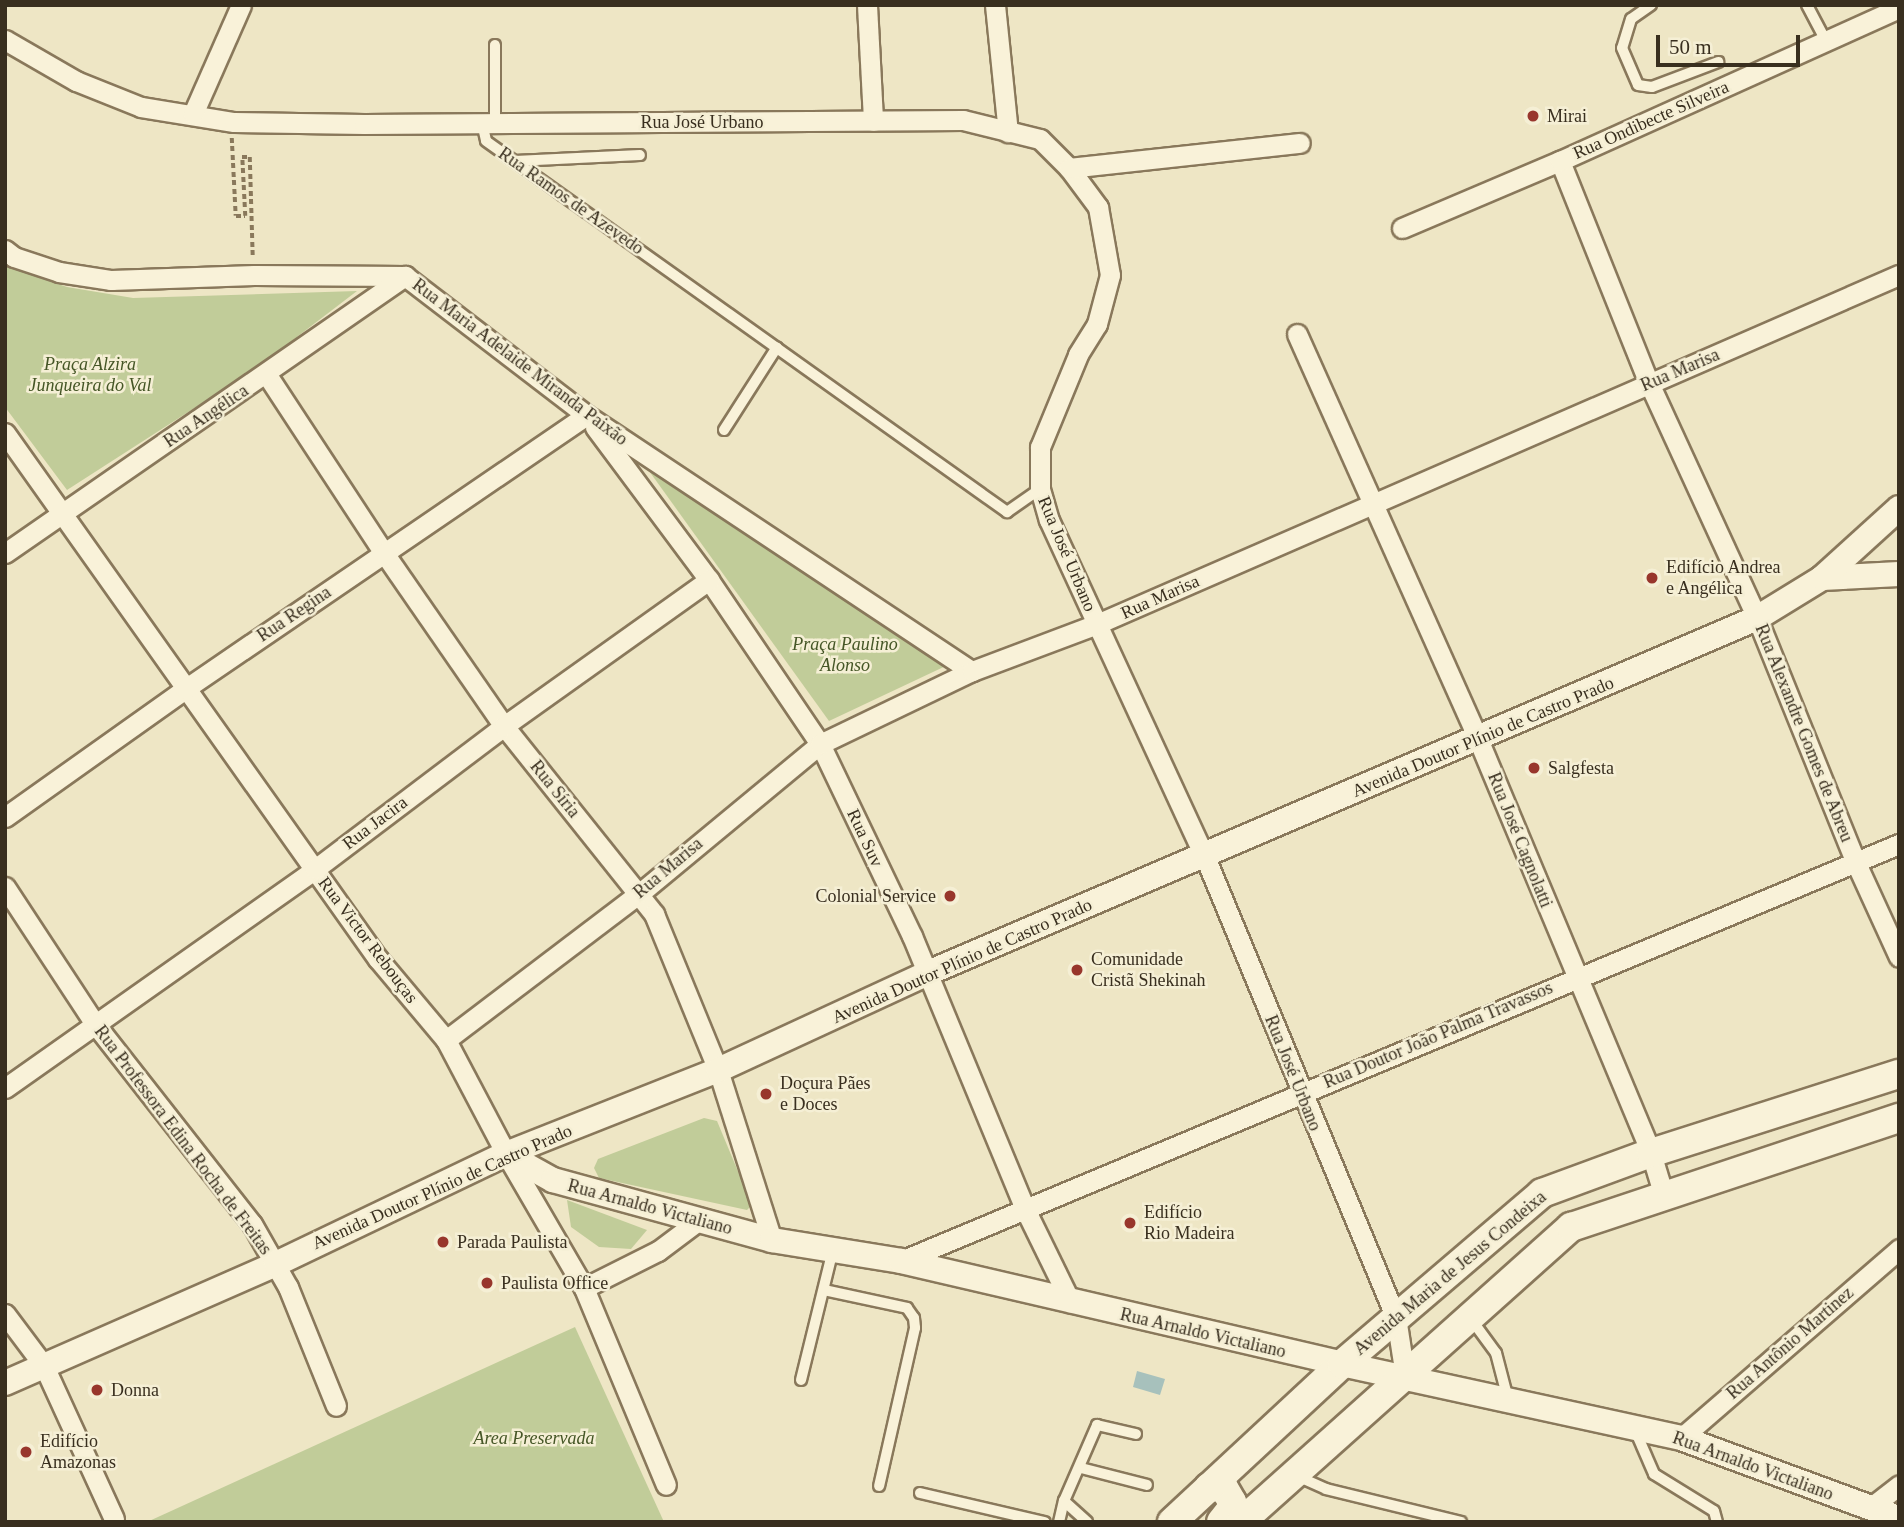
<!DOCTYPE html>
<meta charset="utf-8">
<style>
body{margin:0}
#map{position:relative;width:1904px;height:1527px;overflow:hidden;background:#eee6c5;font-family:"Times New Roman",serif}
div>[style]{position:absolute}
.green>*{inset:0;background:#c1cc99}
.water>*{inset:0;background:#a7c1bc}
.path>*{height:3.5px;margin-top:-1.75px;transform-origin:0;background:repeating-linear-gradient(90deg,#89785b 0 5px,transparent 0 8.5px)}
.roads{filter:drop-shadow(2px 0 #89785b) drop-shadow(-2px 0 #89785b) drop-shadow(0 2px #89785b) drop-shadow(0 -2px #89785b)}
.service>*{height:10px;margin:-5px;padding:0 5px;transform-origin:5px;border-radius:5px;background:#f9f2d9}
.minor>*{height:19px;margin:-9.5px;padding:0 9.5px;transform-origin:9.5px;border-radius:9.5px;background:#f9f2d9}
.tertiary>*{height:24px;margin:-12px;padding:0 12px;transform-origin:12px;border-radius:12px;background:#f9f2d9}
.secondary>*{height:28px;margin:-14px;padding:0 14px;transform-origin:14px;border-radius:14px;background:#f9f2d9}
.dots>*{width:19px;height:19px;translate:-50% -50%;box-sizing:border-box;border:4px solid #f5efd5;border-radius:50%}
span{translate:-50% -50%;white-space:nowrap;text-align:center;line-height:1.15;-webkit-text-stroke:5px #f5efd5;paint-order:stroke}
.poi-label{font-size:18px;color:#392f1f}
.left{translate:0 -50%;text-align:left}
.right{translate:-100% -50%;text-align:right}
.street-label{font-size:18px;color:#392f1f}
.park-label{font-size:18px;color:#455626;font-style:italic}
.frame{position:absolute;inset:0;border:7px solid #392f1f;pointer-events:none}
.scale{position:absolute;left:1656px;top:35px;width:144px;height:32px;box-sizing:border-box;border:4px solid #392f1f;border-top:0;padding-left:9px;font-size:21px;line-height:24px;white-space:nowrap;color:#392f1f;-webkit-text-stroke:5px #f5efd5;paint-order:stroke}
</style>
<div id="map">
<div class="green">
<i style="clip-path:polygon(5px 266px,67px 287px,133px 298px,357px 291px,255px 369px,67px 490px,5px 407px)"></i>
<i style="clip-path:polygon(639px 457px,950px 664px,829px 721px)"></i>
<i style="clip-path:polygon(704px 1118px,717px 1121px,752px 1205px,747px 1210px,599px 1178px,594px 1168px,598px 1159px)"></i>
<i style="clip-path:polygon(567px 1200px,647px 1230px,631px 1249px,599px 1247px,571px 1227px)"></i>
<i style="clip-path:polygon(575px 1327px,664px 1522px,147px 1522px)"></i>
</div>
<div class="water">
<i style="clip-path:polygon(1137px 1371px,1165px 1379px,1160px 1395px,1133px 1387px)"></i>
</div>
<div class="path">
<i style="left:232px;top:138px;width:78px;rotate:87.1deg"></i>
<i style="left:236px;top:216px;width:9px"></i>
<i style="left:245px;top:216px;width:59px;rotate:-92.9deg"></i>
<i style="left:242px;top:157px;width:8px"></i>
<i style="left:250px;top:157px;width:101px;rotate:88.3deg"></i>
</div>
<div class="roads">
<div class="service">
<i style="left:1651px;top:5px;width:24px;rotate:145deg"></i>
<i style="left:1631px;top:19px;width:30px;rotate:107deg"></i>
<i style="left:1622px;top:48px;width:40px;rotate:66.6deg"></i>
<i style="left:1638px;top:85px;width:14px;rotate:8deg"></i>
<i style="left:1652px;top:87px;width:71px;rotate:-20.7deg"></i>
<i style="left:1807px;top:5px;width:41px;rotate:62.2deg"></i>
<i style="left:482px;top:123px;width:18px;rotate:77deg"></i>
<i style="left:486px;top:141px;width:640px;rotate:35.45deg"></i>
<i style="left:1007px;top:512px;width:40px;rotate:-34.9deg"></i>
<i style="left:495px;top:123px;width:78px;rotate:-90deg"></i>
<i style="left:515px;top:161px;width:125px;rotate:-2.7deg"></i>
<i style="left:724px;top:430px;width:98px;rotate:-57.4deg"></i>
<i style="left:824px;top:1290px;width:85px;rotate:12.2deg"></i>
<i style="left:907px;top:1308px;width:12px;rotate:55deg"></i>
<i style="left:914px;top:1318px;width:10px;rotate:84deg"></i>
<i style="left:915px;top:1328px;width:162px;rotate:102.8deg"></i>
<i style="left:1471px;top:1319px;width:42px;rotate:53.7deg"></i>
<i style="left:1496px;top:1353px;width:48px;rotate:75.4deg"></i>
<i style="left:801px;top:1380px;width:134px;rotate:-76.2deg"></i>
<i style="left:1635px;top:1430px;width:48px;rotate:66.6deg"></i>
<i style="left:1654px;top:1474px;width:70px;rotate:31.7deg"></i>
<i style="left:1714px;top:1511px;width:11px;rotate:75deg"></i>
<i style="left:1081px;top:1468px;width:68px;rotate:14.4deg"></i>
<i style="left:1297px;top:1476px;width:32px;rotate:24deg"></i>
<i style="left:1326px;top:1489px;width:139px;rotate:13.7deg"></i>
<i style="left:920px;top:1493px;width:128px;rotate:13.1deg"></i>
<i style="left:1064px;top:1501px;width:31px;rotate:42deg"></i>
<i style="left:1059px;top:1522px;width:22px;rotate:-77deg"></i>
<i style="left:1064px;top:1501px;width:83px;rotate:-66.5deg"></i>
<i style="left:1097px;top:1425px;width:40px;rotate:13deg"></i>
</div>
<div class="minor">
<i style="left:867px;top:5px;width:116px;rotate:87deg"></i>
<i style="left:995px;top:5px;width:128px;rotate:84.2deg"></i>
<i style="left:5px;top:40px;width:82px;rotate:30deg"></i>
<i style="left:76px;top:81px;width:70px;rotate:21.8deg"></i>
<i style="left:141px;top:107px;width:94px;rotate:9.2deg"></i>
<i style="left:234px;top:122px;width:130px;rotate:0.9deg"></i>
<i style="left:364px;top:124px;width:599px;rotate:-0.38deg"></i>
<i style="left:963px;top:120px;width:79px;rotate:13.9deg"></i>
<i style="left:1040px;top:139px;width:41px;rotate:45deg"></i>
<i style="left:1069px;top:168px;width:49px;rotate:53.4deg"></i>
<i style="left:1098px;top:207px;width:69px;rotate:80deg"></i>
<i style="left:1110px;top:275px;width:51px;rotate:104.9deg"></i>
<i style="left:1097px;top:324px;width:36px;rotate:122deg"></i>
<i style="left:1078px;top:355px;width:100px;rotate:112.4deg"></i>
<i style="left:1040px;top:447px;width:42px;rotate:90deg"></i>
<i style="left:1040px;top:489px;width:32px;rotate:74deg"></i>
<i style="left:1049px;top:520px;width:371px;rotate:65.2deg"></i>
<i style="left:1205px;top:857px;width:498px;rotate:67.5deg"></i>
<i style="left:1396px;top:1317px;width:60px;rotate:81.3deg"></i>
<i style="left:193px;top:114px;width:119px;rotate:-66.2deg"></i>
<i style="left:1560px;top:161px;width:239px;rotate:68.2deg"></i>
<i style="left:1649px;top:383px;width:259px;rotate:65.3deg"></i>
<i style="left:1757px;top:618px;width:264px;rotate:68deg"></i>
<i style="left:1856px;top:863px;width:103px;rotate:65.4deg"></i>
<i style="left:1069px;top:168px;width:232px;rotate:-6.2deg"></i>
<i style="left:1402px;top:228px;width:172px;rotate:-23deg"></i>
<i style="left:1560px;top:161px;width:372px;rotate:-24.3deg"></i>
<i style="left:5px;top:250px;width:11px;rotate:38deg"></i>
<i style="left:14px;top:257px;width:47px;rotate:18.4deg"></i>
<i style="left:59px;top:272px;width:53px;rotate:8.7deg"></i>
<i style="left:111px;top:280px;width:143px;rotate:-2deg"></i>
<i style="left:254px;top:275px;width:151px;rotate:0.4deg"></i>
<i style="left:405px;top:276px;width:228px;rotate:37.5deg"></i>
<i style="left:586px;top:415px;width:463px;rotate:33.6deg"></i>
<i style="left:1297px;top:334px;width:444px;rotate:65.9deg"></i>
<i style="left:1478px;top:739px;width:449px;rotate:67.3deg"></i>
<i style="left:1651px;top:1153px;width:45px;rotate:73.2deg"></i>
<i style="left:267px;top:375px;width:213px;rotate:56.7deg"></i>
<i style="left:384px;top:553px;width:211px;rotate:55.3deg"></i>
<i style="left:504px;top:726px;width:241px;rotate:51.4deg"></i>
<i style="left:654px;top:914px;width:169px;rotate:67.7deg"></i>
<i style="left:718px;top:1070px;width:178px;rotate:72.4deg"></i>
<i style="left:595px;top:427px;width:191px;rotate:53.3deg"></i>
<i style="left:709px;top:580px;width:198px;rotate:55.9deg"></i>
<i style="left:820px;top:744px;width:213px;rotate:64.4deg"></i>
<i style="left:912px;top:936px;width:298px;rotate:67.5deg"></i>
<i style="left:1026px;top:1211px;width:102px;rotate:63.9deg"></i>
<i style="left:5px;top:433px;width:645px;rotate:54.66deg"></i>
<i style="left:378px;top:959px;width:106px;rotate:50deg"></i>
<i style="left:446px;top:1040px;width:129px;rotate:62.2deg"></i>
<i style="left:506px;top:1154px;width:155px;rotate:59.8deg"></i>
<i style="left:584px;top:1288px;width:213px;rotate:67.4deg"></i>
<i style="left:5px;top:553px;width:487px;rotate:-34.7deg"></i>
<i style="left:5px;top:817px;width:221px;rotate:-35.4deg"></i>
<i style="left:185px;top:689px;width:486px;rotate:-34.3deg"></i>
<i style="left:5px;top:887px;width:164px;rotate:56.7deg"></i>
<i style="left:95px;top:1024px;width:254px;rotate:51.9deg"></i>
<i style="left:252px;top:1224px;width:73px;rotate:60.3deg"></i>
<i style="left:288px;top:1287px;width:128px;rotate:68deg"></i>
<i style="left:446px;top:1040px;width:243px;rotate:-37.2deg"></i>
<i style="left:640px;top:893px;width:234px;rotate:-39.6deg"></i>
<i style="left:820px;top:744px;width:169px;rotate:-25.7deg"></i>
<i style="left:972px;top:671px;width:134px;rotate:-20.6deg"></i>
<i style="left:1097px;top:624px;width:875px;rotate:-23.52deg"></i>
<i style="left:5px;top:1088px;width:380px;rotate:-35.2deg"></i>
<i style="left:315px;top:869px;width:237px;rotate:-37.1deg"></i>
<i style="left:504px;top:726px;width:252px;rotate:-35.5deg"></i>
<i style="left:901px;top:1261px;width:1082px;rotate:-22.68deg"></i>
<i style="left:584px;top:1288px;width:83px;rotate:-26.6deg"></i>
<i style="left:658px;top:1251px;width:50px;rotate:-36.9deg"></i>
<i style="left:5px;top:1314px;width:65px;rotate:53.1deg"></i>
<i style="left:44px;top:1366px;width:168px;rotate:65.4deg"></i>
<i style="left:1681px;top:1438px;width:289px;rotate:-40.9deg"></i>
<i style="left:1870px;top:1508px;width:37px;rotate:-38deg"></i>
</div>
<div class="tertiary">
<i style="left:1822px;top:578px;width:77px;rotate:-3deg"></i>
<i style="left:506px;top:1154px;width:54px;rotate:29deg"></i>
<i style="left:553px;top:1180px;width:227px;rotate:15.3deg"></i>
<i style="left:772px;top:1240px;width:131px;rotate:9.2deg"></i>
<i style="left:901px;top:1261px;width:453px;rotate:13.1deg"></i>
<i style="left:1342px;top:1364px;width:347px;rotate:12.3deg"></i>
<i style="left:1681px;top:1438px;width:232px;rotate:20.2deg"></i>
<i style="left:5px;top:1383px;width:296px;rotate:-23.7deg"></i>
<i style="left:276px;top:1264px;width:255px;rotate:-25.6deg"></i>
<i style="left:506px;top:1154px;width:228px;rotate:-21.6deg"></i>
<i style="left:718px;top:1070px;width:231px;rotate:-24.8deg"></i>
<i style="left:928px;top:973px;width:902px;rotate:-23.18deg"></i>
<i style="left:1757px;top:618px;width:76px;rotate:-31.6deg"></i>
<i style="left:1822px;top:578px;width:104px;rotate:-42.3deg"></i>
</div>
<div class="secondary">
<i style="left:1209px;top:1487px;width:15px;rotate:4deg"></i>
<i style="left:1224px;top:1488px;width:16px;rotate:60deg"></i>
<i style="left:1232px;top:1502px;width:7px;rotate:98deg"></i>
<i style="left:1231px;top:1509px;width:16px;rotate:128deg"></i>
<i style="left:1172px;top:1522px;width:232px;rotate:-42.9deg"></i>
<i style="left:1342px;top:1364px;width:263px;rotate:-40.5deg"></i>
<i style="left:1542px;top:1193px;width:116px;rotate:-20.2deg"></i>
<i style="left:1651px;top:1153px;width:260px;rotate:-17.7deg"></i>
<i style="left:1241px;top:1522px;width:443px;rotate:-41.8deg"></i>
<i style="left:1571px;top:1227px;width:346px;rotate:-18.4deg"></i>
</div>
</div>
<div class="dots">
<i style="left:1533px;top:116px;background:#98362c"></i>
<i style="left:1652px;top:578px;background:#98362c"></i>
<i style="left:1534px;top:768px;background:#98362c"></i>
<i style="left:950px;top:896px;background:#98362c"></i>
<i style="left:1077px;top:970px;background:#98362c"></i>
<i style="left:766px;top:1094px;background:#98362c"></i>
<i style="left:1130px;top:1223px;background:#98362c"></i>
<i style="left:443px;top:1242px;background:#98362c"></i>
<i style="left:487px;top:1283px;background:#98362c"></i>
<i style="left:97px;top:1390px;background:#98362c"></i>
<i style="left:26px;top:1452px;background:#98362c"></i>
</div>
<div class="poi-label">
<span class="left" style="left:1547px;top:116px">Mirai</span>
<span class="left" style="left:1666px;top:578px">Edifício Andrea<br>e Angélica</span>
<span class="left" style="left:1548px;top:768px">Salgfesta</span>
<span class="right" style="left:936px;top:896px">Colonial Service</span>
<span class="left" style="left:1091px;top:970px">Comunidade<br>Cristã Shekinah</span>
<span class="left" style="left:780px;top:1094px">Doçura Pães<br>e Doces</span>
<span class="left" style="left:1144px;top:1223px">Edifício<br>Rio Madeira</span>
<span class="left" style="left:457px;top:1242px">Parada Paulista</span>
<span class="left" style="left:501px;top:1283px">Paulista Office</span>
<span class="left" style="left:111px;top:1390px">Donna</span>
<span class="left" style="left:40px;top:1452px">Edifício<br>Amazonas</span>
</div>
<div class="street-label">
<span style="left:1651px;top:120px;rotate:-24deg">Rua Ondibecte Silveira</span>
<span style="left:702px;top:122px">Rua José Urbano</span>
<span style="left:571px;top:201px;rotate:35deg">Rua Ramos de Azevedo</span>
<span style="left:520px;top:362px;rotate:37deg">Rua Maria Adelaide Miranda Paixão</span>
<span style="left:1680px;top:370px;rotate:-23deg">Rua Marisa</span>
<span style="left:206px;top:416px;rotate:-34deg">Rua Angélica</span>
<span style="left:1067px;top:554px;rotate:67deg">Rua José Urbano</span>
<span style="left:1160px;top:597px;rotate:-24deg">Rua Marisa</span>
<span style="left:294px;top:614px;rotate:-34deg">Rua Regina</span>
<span style="left:1804px;top:733px;rotate:68deg">Rua Alexandre Gomes de Abreu</span>
<span style="left:1483px;top:737px;rotate:-23deg">Avenida Doutor Plínio de Castro Prado</span>
<span style="left:555px;top:789px;rotate:51deg">Rua Síria</span>
<span style="left:375px;top:823px;rotate:-37deg">Rua Jacira</span>
<span style="left:865px;top:838px;rotate:65deg">Rua Suv</span>
<span style="left:1520px;top:840px;rotate:68deg">Rua José Cagnolatti</span>
<span style="left:668px;top:868px;rotate:-40deg">Rua Marisa</span>
<span style="left:368px;top:940px;rotate:53deg">Rua Victor Rebouças</span>
<span style="left:962px;top:961px;rotate:-24deg">Avenida Doutor Plínio de Castro Prado</span>
<span style="left:1438px;top:1035px;rotate:-23deg">Rua Doutor João Palma Travassos</span>
<span style="left:1293px;top:1073px;rotate:68deg">Rua José Urbano</span>
<span style="left:183px;top:1140px;rotate:53deg">Rua Professora Edina Rocha de Freitas</span>
<span style="left:442px;top:1187px;rotate:-24deg">Avenida Doutor Plínio de Castro Prado</span>
<span style="left:650px;top:1207px;rotate:15deg">Rua Arnaldo Victaliano</span>
<span style="left:1450px;top:1273px;rotate:-40deg">Avenida Maria de Jesus Condeixa</span>
<span style="left:1203px;top:1333px;rotate:13deg">Rua Arnaldo Victaliano</span>
<span style="left:1790px;top:1343px;rotate:-41deg">Rua Antônio Martinez</span>
<span style="left:1753px;top:1466px;rotate:20deg">Rua Arnaldo Victaliano</span>
</div>
<div class="park-label">
<span style="left:90px;top:375px">Praça Alzira<br>Junqueira do Val</span>
<span style="left:845px;top:655px">Praça Paulino<br>Alonso</span>
<span style="left:534px;top:1438px">Area Preservada</span>
</div>
<div class="frame"></div>
<div class="scale">50 m</div>
</div>
